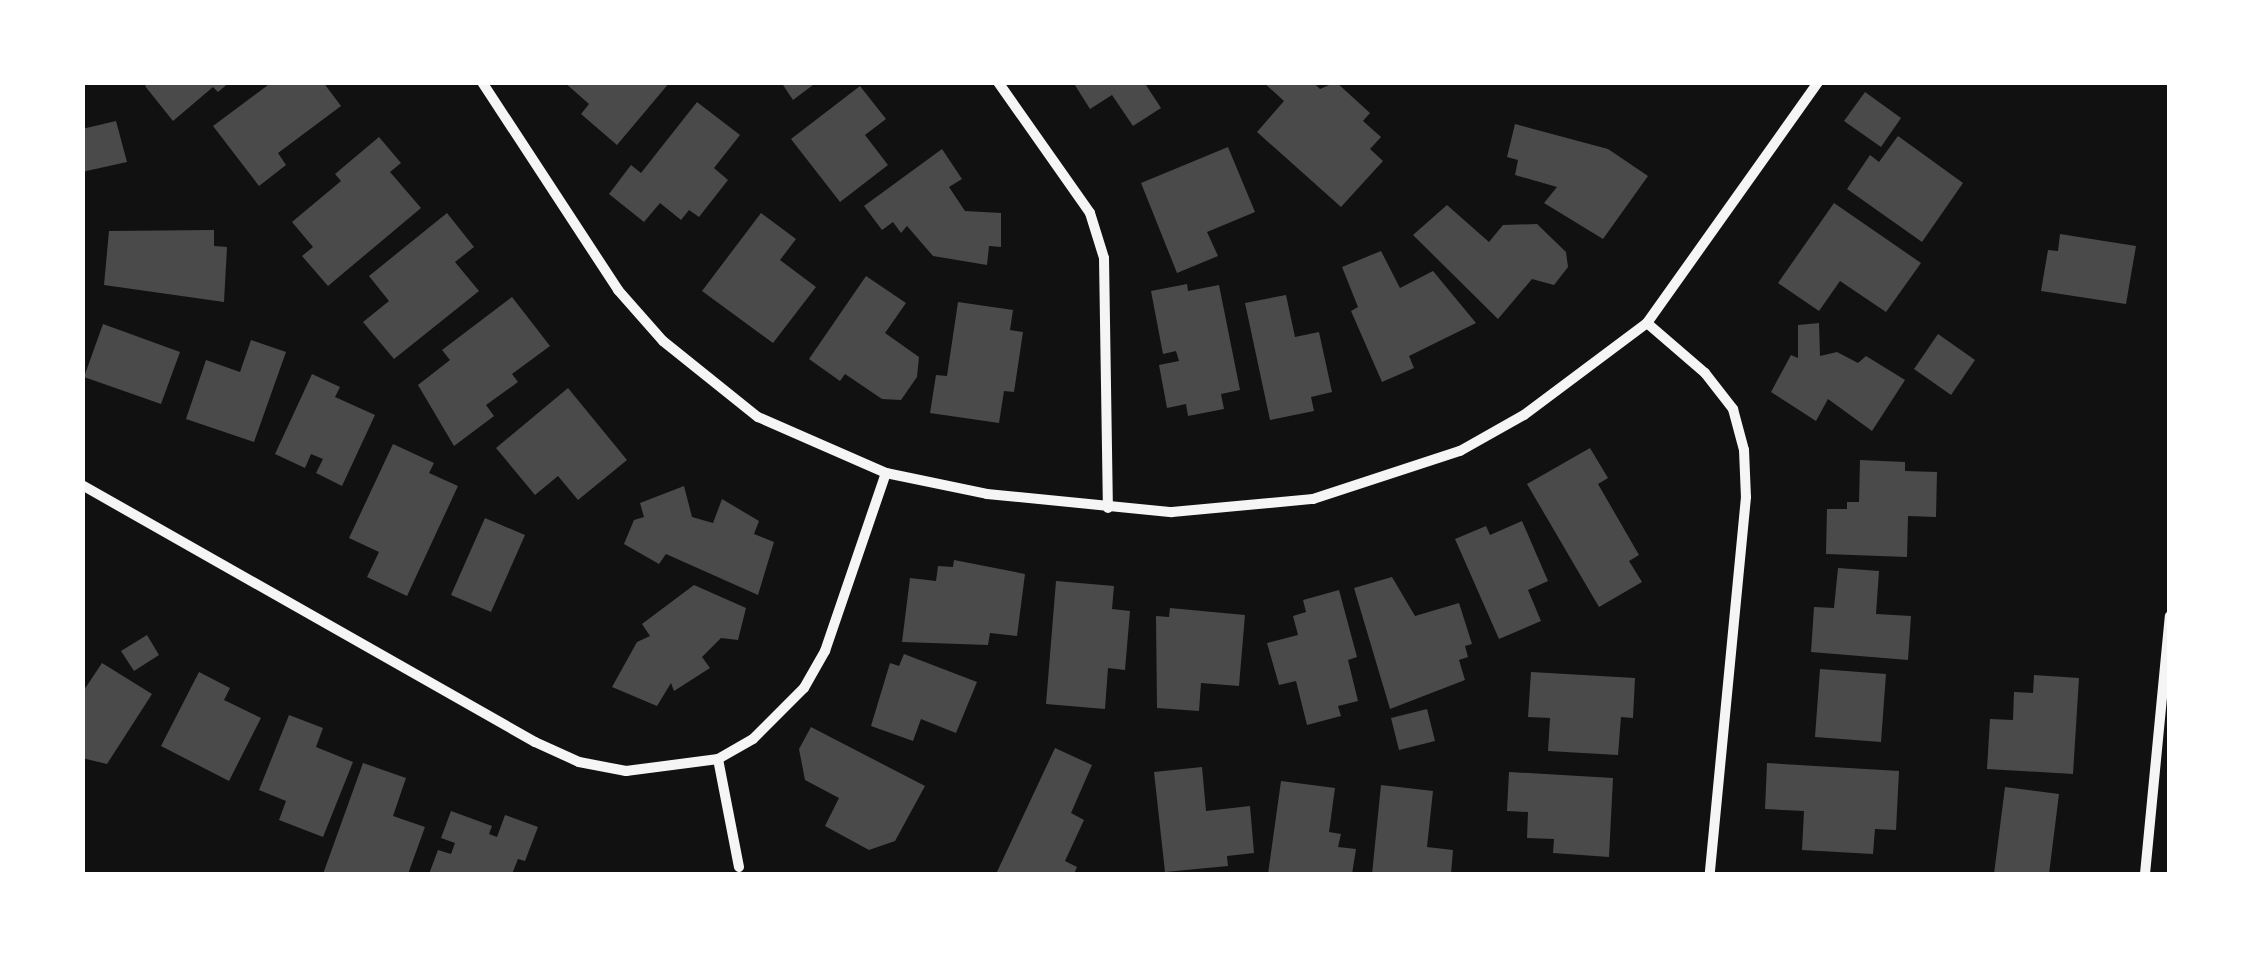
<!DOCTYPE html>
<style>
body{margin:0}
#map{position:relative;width:2252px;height:957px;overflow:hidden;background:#111;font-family:"Source Sans 3",sans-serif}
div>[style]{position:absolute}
.building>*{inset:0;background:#4a4a4a}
.minor>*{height:10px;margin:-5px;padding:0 5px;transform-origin:5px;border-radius:5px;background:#f5f5f5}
span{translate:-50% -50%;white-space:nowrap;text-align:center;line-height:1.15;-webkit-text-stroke:8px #fff;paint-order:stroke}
.frame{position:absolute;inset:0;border:85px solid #fff;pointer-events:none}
</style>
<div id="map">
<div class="building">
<i style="clip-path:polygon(149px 82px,230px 82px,218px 92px,213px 87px,173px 121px,145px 86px)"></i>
<i style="clip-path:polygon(272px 82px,323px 82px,341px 106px,278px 153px,286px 165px,259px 186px,213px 126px)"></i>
<i style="clip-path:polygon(564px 82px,670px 82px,617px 145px,581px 114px,589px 104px)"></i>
<i style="clip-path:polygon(781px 82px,817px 82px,793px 100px)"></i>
<i style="clip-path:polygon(1073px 82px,1144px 82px,1161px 108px,1133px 126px,1112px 95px,1090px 109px)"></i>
<i style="clip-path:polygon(1263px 82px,1313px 82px,1320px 89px,1336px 82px,1370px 113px,1363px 121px,1381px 137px,1370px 149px,1383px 161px,1341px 207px,1257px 132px,1284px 101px)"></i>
<i style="clip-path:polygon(860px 86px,886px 119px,865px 135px,888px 165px,840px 202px,791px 139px)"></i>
<i style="clip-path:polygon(1865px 92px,1901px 118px,1881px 147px,1844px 121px)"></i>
<i style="clip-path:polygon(697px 102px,740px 135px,714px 168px,728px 180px,699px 217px,689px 210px,681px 220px,660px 203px,644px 222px,609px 194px,631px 165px,641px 173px)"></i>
<i style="clip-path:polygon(116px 121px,127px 162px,82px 172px,82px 129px)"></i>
<i style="clip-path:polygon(1515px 124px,1608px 149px,1648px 176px,1603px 239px,1544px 203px,1557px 187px,1515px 175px,1518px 160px,1507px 157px)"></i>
<i style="clip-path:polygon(1898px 136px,1963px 183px,1922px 242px,1847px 189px,1870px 155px,1879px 162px)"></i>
<i style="clip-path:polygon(379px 137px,401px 163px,390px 172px,421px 208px,328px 286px,302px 256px,313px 247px,292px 222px,341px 181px,335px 174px)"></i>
<i style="clip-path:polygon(1228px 147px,1255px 212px,1207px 232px,1218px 256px,1177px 273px,1141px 183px)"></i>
<i style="clip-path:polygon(942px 149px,962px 179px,949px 187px,965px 211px,1001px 213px,1001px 247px,989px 246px,987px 265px,933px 256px,907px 226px,901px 233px,893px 222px,882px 230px,864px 206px)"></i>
<i style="clip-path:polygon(1834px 203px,1921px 263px,1886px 312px,1840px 281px,1819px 311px,1778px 283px)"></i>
<i style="clip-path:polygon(1447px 205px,1489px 242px,1503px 225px,1537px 224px,1566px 252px,1568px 267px,1554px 285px,1532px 279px,1498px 319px,1413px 235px)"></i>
<i style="clip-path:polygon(447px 213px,474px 247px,455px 262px,479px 291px,394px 359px,363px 322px,389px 301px,369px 276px)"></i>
<i style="clip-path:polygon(761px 213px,796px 239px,780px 260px,816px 287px,773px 343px,702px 291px)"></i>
<i style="clip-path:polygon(214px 230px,214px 246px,227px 247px,224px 302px,104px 285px,109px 231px)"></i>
<i style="clip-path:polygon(2060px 234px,2136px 246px,2126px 304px,2041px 291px,2048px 250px,2058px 251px)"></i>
<i style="clip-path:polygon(1381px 251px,1400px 288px,1433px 271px,1476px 323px,1409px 356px,1414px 368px,1382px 382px,1351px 311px,1358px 307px,1342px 267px)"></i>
<i style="clip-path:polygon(866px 276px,906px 303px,885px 333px,919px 357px,917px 377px,901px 400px,882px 399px,845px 374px,840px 381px,809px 359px)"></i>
<i style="clip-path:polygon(1187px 284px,1188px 291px,1219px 285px,1240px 390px,1221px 394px,1224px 409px,1188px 416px,1186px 404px,1167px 408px,1159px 365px,1179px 361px,1176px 351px,1163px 354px,1151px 291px)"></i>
<i style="clip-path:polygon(1286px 295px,1295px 337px,1319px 332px,1332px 392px,1311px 397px,1314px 411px,1270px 420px,1245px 303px)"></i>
<i style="clip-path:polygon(512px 297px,550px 346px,512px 374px,518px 382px,486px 405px,494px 416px,454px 446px,418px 385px,450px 360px,442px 350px)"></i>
<i style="clip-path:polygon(958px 302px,1013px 310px,1010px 330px,1023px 332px,1014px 392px,1004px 391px,999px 423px,930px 413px,936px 375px,947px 376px)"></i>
<i style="clip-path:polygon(1819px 323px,1820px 356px,1837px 352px,1858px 363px,1866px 356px,1905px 380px,1872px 431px,1828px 399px,1816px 421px,1771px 392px,1791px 355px,1798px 358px,1798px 325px)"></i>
<i style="clip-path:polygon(103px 324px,180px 352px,161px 404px,84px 377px)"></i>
<i style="clip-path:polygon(1938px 334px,1975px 360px,1951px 395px,1914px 369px)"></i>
<i style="clip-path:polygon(251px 340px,286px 352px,254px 442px,186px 419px,206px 360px,240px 372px)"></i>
<i style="clip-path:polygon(312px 374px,340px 387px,335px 397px,375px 415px,342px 486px,316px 473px,323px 459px,311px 454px,305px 468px,275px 454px)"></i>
<i style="clip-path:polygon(568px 388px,627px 460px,578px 500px,558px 476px,535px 495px,496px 448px)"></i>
<i style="clip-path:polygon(393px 444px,434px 463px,429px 473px,458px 486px,407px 596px,367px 577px,379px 552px,349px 538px)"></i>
<i style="clip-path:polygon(1590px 448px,1608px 478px,1598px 484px,1639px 555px,1629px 561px,1642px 582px,1599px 607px,1527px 484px)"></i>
<i style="clip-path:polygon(1860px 460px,1905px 462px,1905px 471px,1937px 472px,1936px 517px,1908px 516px,1907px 557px,1826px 554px,1827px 509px,1847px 509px,1847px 502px,1859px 502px)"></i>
<i style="clip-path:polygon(684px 486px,692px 517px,713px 523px,722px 499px,759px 521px,754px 534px,774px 542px,758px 595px,666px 554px,659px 564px,624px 544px,634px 520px,644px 517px,640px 503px)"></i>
<i style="clip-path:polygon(485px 518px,525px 535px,491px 612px,451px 595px)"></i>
<i style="clip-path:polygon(1522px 521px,1548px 581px,1528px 590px,1541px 621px,1499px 639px,1455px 539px,1486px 526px,1490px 535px)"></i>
<i style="clip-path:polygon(954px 560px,1025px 574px,1017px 636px,990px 633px,988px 645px,902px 642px,910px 578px,936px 581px,938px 566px,953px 567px)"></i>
<i style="clip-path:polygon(1838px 568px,1879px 571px,1876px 614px,1911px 616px,1908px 660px,1811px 652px,1814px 607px,1834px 608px)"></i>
<i style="clip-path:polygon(1392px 577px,1415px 616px,1459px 603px,1472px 644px,1465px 646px,1468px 657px,1459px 660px,1465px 680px,1390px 709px,1354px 588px)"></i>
<i style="clip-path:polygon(1056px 581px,1114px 586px,1112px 609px,1130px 611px,1125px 670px,1108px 668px,1105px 709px,1046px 704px)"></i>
<i style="clip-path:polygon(694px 585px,746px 608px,738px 640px,721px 638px,702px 657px,710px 668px,674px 691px,671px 683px,657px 706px,612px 687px,637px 642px,650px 636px,642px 624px)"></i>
<i style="clip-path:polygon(1339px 590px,1357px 657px,1348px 660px,1358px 701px,1338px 706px,1341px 716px,1307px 725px,1296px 681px,1279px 685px,1267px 643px,1298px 635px,1293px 616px,1306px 612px,1303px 600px)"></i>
<i style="clip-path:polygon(1170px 608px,1245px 615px,1239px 686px,1201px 683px,1199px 711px,1157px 708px,1156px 616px,1169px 617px)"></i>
<i style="clip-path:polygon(147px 635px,159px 655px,134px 671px,121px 651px)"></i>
<i style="clip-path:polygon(904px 654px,977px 682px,956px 733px,921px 719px,913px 741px,871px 726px,890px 663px,899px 666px)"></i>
<i style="clip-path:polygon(102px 663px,152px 694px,107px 764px,82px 758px,82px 693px)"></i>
<i style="clip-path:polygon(1820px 669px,1886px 674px,1881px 742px,1815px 737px)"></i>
<i style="clip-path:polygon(199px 672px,230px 688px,224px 700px,261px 718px,229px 781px,161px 746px)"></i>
<i style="clip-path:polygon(1531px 672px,1635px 678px,1633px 718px,1621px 717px,1618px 755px,1548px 751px,1550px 718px,1528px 717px)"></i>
<i style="clip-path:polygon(2034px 675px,2079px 678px,2073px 774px,1987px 769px,1990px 719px,2013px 720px,2014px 692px,2033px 693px)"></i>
<i style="clip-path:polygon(1427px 709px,1435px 741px,1399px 750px,1391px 718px)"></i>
<i style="clip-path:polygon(289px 715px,323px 728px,316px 747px,353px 762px,323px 837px,279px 820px,286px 801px,259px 790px)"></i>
<i style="clip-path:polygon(811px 727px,925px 786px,895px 841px,869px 850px,825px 826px,839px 798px,805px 780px,799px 749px)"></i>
<i style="clip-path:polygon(1055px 748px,1092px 765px,1071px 813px,1084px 820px,1065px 861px,1077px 867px,1074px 874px,996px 874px)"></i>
<i style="clip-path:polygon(363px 763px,406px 778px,393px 816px,425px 827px,408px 874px,323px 874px)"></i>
<i style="clip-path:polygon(1767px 763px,1899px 771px,1896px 830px,1875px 829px,1873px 854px,1802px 850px,1804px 811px,1765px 809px)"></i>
<i style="clip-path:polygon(1202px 767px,1206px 811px,1250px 806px,1254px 853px,1227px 856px,1228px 866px,1165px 872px,1154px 772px)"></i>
<i style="clip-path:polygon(1509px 772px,1613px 778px,1609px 857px,1553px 853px,1554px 839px,1527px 838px,1528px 812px,1507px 811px)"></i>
<i style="clip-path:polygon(1281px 781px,1335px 788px,1329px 832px,1341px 834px,1338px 847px,1356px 849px,1352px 874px,1268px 874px)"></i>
<i style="clip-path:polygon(1381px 785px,1433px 791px,1427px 847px,1453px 850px,1451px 874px,1372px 874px)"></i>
<i style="clip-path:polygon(2005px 787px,2059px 794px,2049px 874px,1994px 874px)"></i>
<i style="clip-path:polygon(451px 811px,492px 826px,489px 834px,497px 837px,505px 815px,538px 827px,525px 861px,518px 859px,512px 874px,429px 874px,438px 850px,451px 854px,455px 843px,441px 838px)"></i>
</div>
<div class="minor">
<i style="left:482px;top:82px;width:249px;rotate:56.8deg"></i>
<i style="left:618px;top:290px;width:68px;rotate:48.6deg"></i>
<i style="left:663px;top:341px;width:122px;rotate:38.7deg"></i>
<i style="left:758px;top:417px;width:140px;rotate:23.6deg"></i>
<i style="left:886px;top:473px;width:103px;rotate:11.7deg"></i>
<i style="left:987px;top:494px;width:186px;rotate:5.6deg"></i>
<i style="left:1172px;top:512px;width:142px;rotate:-5.3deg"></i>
<i style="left:1313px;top:499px;width:155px;rotate:-18.1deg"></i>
<i style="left:1460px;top:451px;width:73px;rotate:-29.4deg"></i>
<i style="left:1524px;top:415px;width:154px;rotate:-36.8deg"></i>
<i style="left:1647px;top:323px;width:296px;rotate:-54.6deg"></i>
<i style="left:998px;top:82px;width:160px;rotate:54.9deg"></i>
<i style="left:1090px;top:213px;width:47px;rotate:72.7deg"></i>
<i style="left:1104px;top:258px;width:250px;rotate:89.1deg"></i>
<i style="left:1647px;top:323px;width:77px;rotate:40.8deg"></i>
<i style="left:1705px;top:373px;width:46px;rotate:52.1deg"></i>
<i style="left:1733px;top:409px;width:42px;rotate:75deg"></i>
<i style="left:1744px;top:450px;width:47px;rotate:87.6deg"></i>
<i style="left:1746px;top:497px;width:379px;rotate:95.5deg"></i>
<i style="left:82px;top:485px;width:521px;rotate:29.57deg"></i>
<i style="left:535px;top:742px;width:48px;rotate:24.4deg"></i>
<i style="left:579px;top:762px;width:48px;rotate:10.8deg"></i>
<i style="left:626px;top:771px;width:93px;rotate:-7.4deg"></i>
<i style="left:718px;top:759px;width:40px;rotate:-29.7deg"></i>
<i style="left:753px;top:739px;width:72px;rotate:-45deg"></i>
<i style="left:804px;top:688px;width:43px;rotate:-60.4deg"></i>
<i style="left:825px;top:651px;width:188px;rotate:-71.1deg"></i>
<i style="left:718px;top:759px;width:110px;rotate:79deg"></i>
<i style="left:2145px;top:874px;width:259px;rotate:-84.5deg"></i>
</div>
<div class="frame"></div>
</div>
